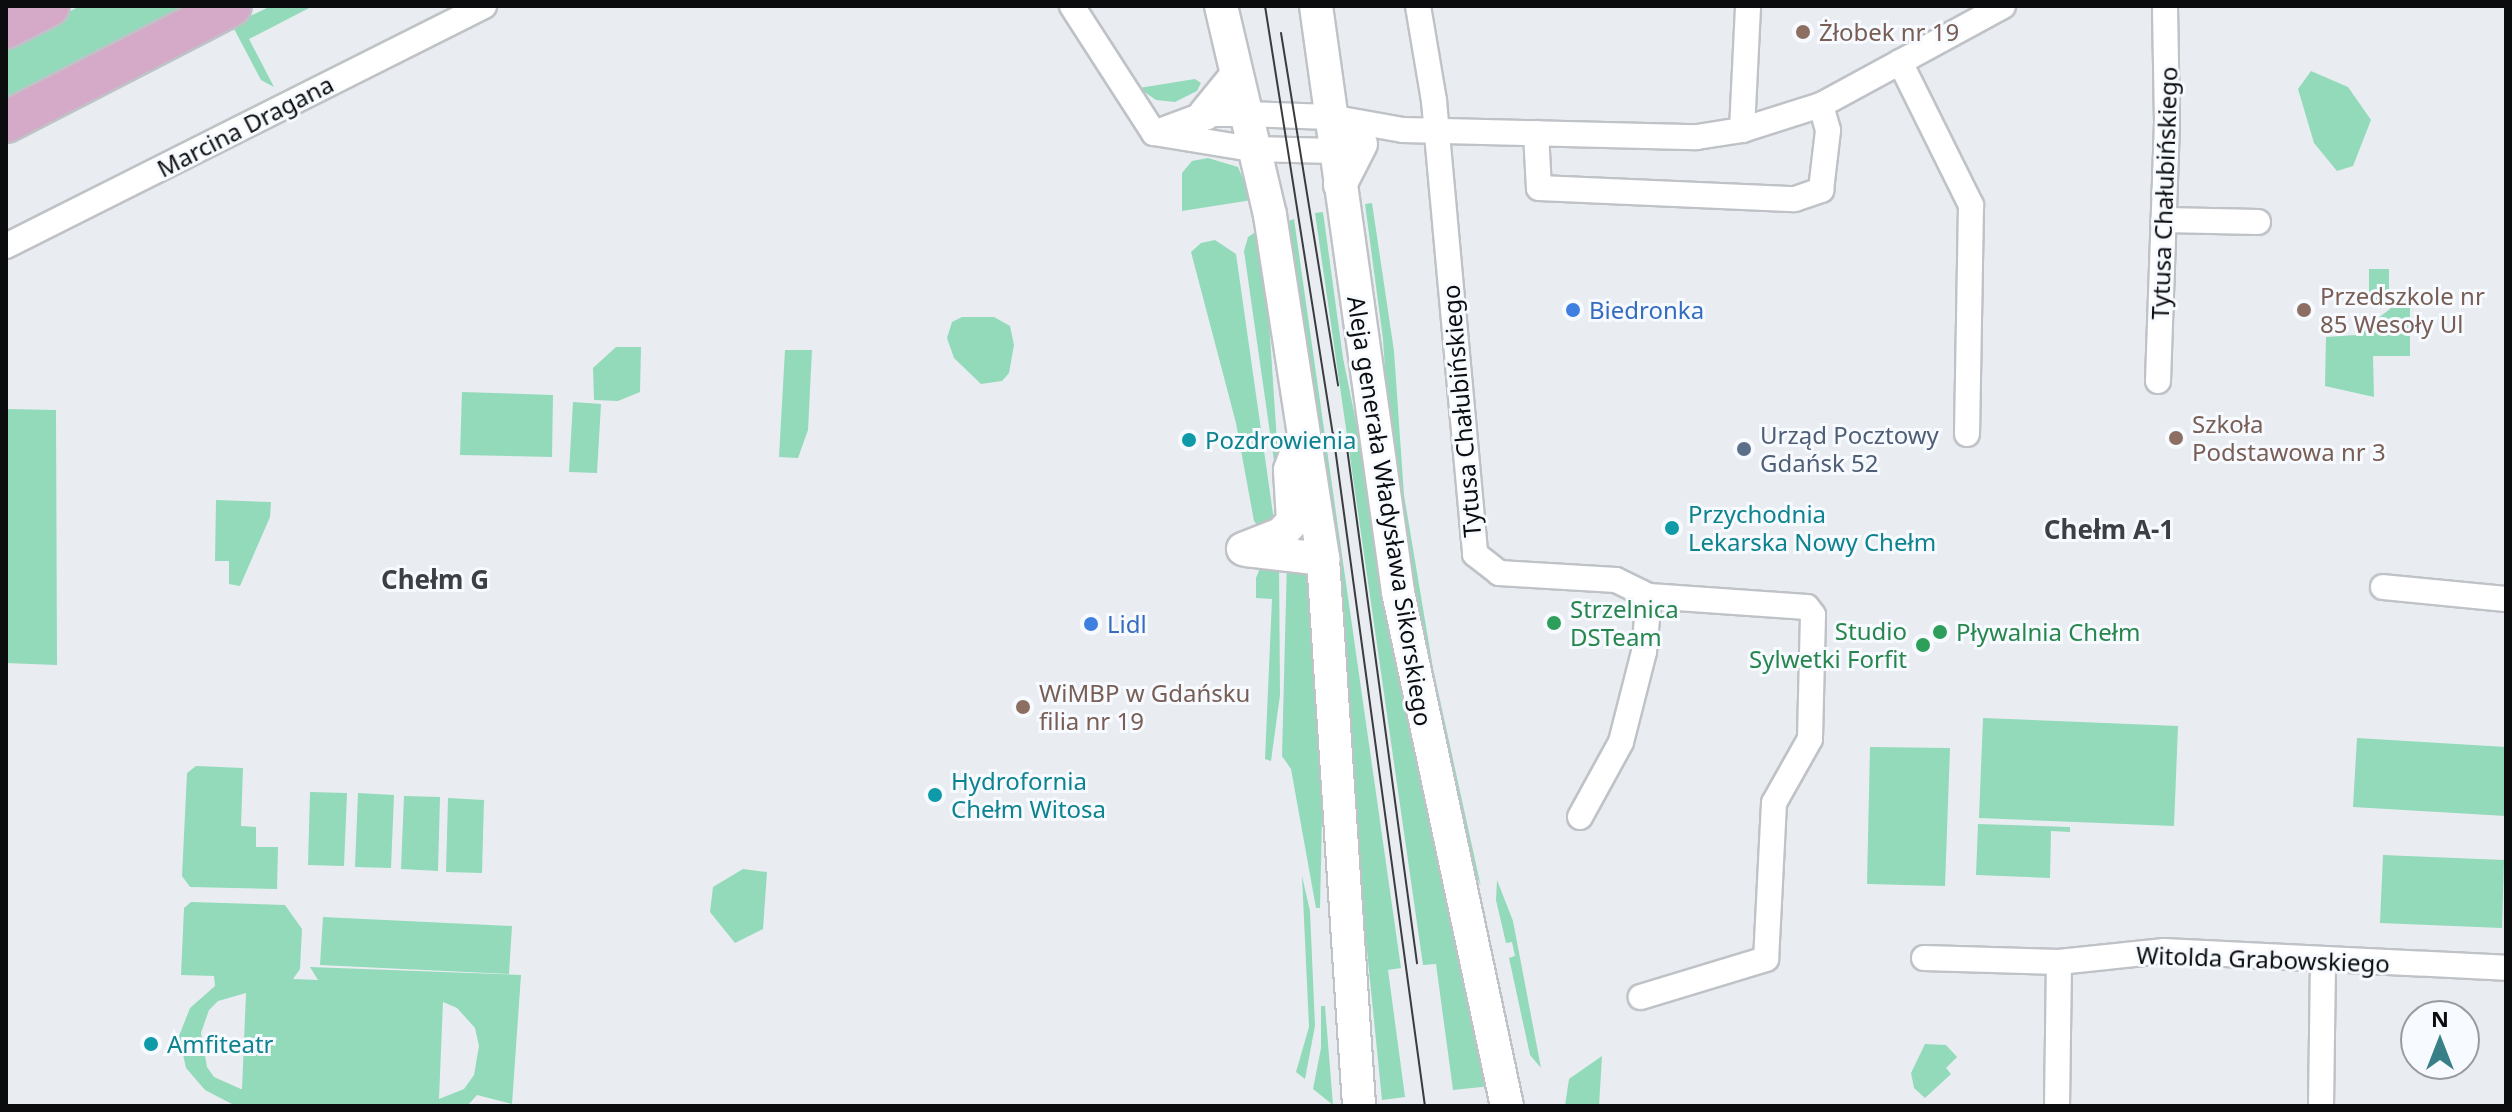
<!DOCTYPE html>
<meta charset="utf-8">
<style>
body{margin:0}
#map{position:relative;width:2512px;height:1112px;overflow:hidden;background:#e9edf2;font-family:"Noto Sans",sans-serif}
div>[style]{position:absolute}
.green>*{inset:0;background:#92dab9}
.roads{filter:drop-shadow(2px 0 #bfc2c7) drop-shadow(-2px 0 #bfc2c7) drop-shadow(0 2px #bfc2c7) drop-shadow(0 -2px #bfc2c7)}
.minor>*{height:24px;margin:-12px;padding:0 12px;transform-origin:12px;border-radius:12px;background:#fff}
.tertiary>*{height:32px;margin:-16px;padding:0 16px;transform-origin:16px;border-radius:16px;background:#fff}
.primary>*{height:40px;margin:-20px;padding:0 20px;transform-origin:20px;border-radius:20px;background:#d5a9c8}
.tram>*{height:2px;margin:-1px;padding:0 1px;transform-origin:1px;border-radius:1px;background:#3a3c3e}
.dots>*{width:22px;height:22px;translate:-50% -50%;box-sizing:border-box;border:4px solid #f7faff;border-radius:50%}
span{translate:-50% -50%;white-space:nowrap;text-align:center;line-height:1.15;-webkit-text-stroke:6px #f7faff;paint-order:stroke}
.education-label{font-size:24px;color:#785e54}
.left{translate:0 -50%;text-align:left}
.street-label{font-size:24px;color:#0b0c0d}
.shop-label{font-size:24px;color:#366cbe}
.service-label{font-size:24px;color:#4e5e75}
.culture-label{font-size:24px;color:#0d838f}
.leisure-label{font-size:24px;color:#27864d}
.right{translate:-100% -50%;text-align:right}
.neighbourhood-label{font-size:26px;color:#3c3f43;font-weight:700}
.frame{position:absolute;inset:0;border:8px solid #0b0c0d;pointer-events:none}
.north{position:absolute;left:2400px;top:1000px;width:80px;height:80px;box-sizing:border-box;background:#f7faff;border:2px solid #999b9e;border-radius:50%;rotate:0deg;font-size:22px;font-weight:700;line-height:32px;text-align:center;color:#0b0c0d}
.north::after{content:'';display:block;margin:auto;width:28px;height:36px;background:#388087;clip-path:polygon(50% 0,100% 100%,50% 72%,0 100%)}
</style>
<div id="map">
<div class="green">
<i style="clip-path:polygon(80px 6px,188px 6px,6px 100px,6px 45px)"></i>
<i style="clip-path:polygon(271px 6px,313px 6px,249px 39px,274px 87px,261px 80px,232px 25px)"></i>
<i style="clip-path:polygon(2311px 71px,2348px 87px,2371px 120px,2353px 166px,2337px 171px,2314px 143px,2298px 89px)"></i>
<i style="clip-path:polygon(1195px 79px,1201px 83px,1197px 91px,1175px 102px,1156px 100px,1139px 88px)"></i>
<i style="clip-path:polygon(1208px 158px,1238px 167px,1252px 200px,1182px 211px,1182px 173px,1192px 161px)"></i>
<i style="clip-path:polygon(1372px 203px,1394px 351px,1404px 495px,1433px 668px,1481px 887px,1465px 846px,1429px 690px,1389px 429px,1383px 339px,1365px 204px)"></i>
<i style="clip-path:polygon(1323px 212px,1343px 358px,1491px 1086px,1453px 1090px,1436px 964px,1423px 965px,1315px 213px)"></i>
<i style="clip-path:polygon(1294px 219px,1401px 968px,1388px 970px,1405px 1097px,1382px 1100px,1306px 342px,1283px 223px)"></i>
<i style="clip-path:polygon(1260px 229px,1266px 277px,1282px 517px,1244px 251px,1248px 237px)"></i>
<i style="clip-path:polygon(1215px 240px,1236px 254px,1275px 528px,1260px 529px,1254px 521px,1236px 423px,1191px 252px,1201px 243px)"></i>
<i style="clip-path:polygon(2369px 269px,2389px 269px,2389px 298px,2410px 298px,2410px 356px,2373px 356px,2374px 397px,2325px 386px,2326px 337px,2356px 335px,2390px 309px,2390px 299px,2389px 306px,2369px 306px)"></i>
<i style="clip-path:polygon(962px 317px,994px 317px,1010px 326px,1014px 345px,1009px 373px,1002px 381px,981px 384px,954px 358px,947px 338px,952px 322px)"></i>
<i style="clip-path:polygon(616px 347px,641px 347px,640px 392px,618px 401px,594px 400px,593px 368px)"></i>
<i style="clip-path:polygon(785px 350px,812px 350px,808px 430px,798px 458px,779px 457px)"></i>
<i style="clip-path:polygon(462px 392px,553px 395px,552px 457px,460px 455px)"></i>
<i style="clip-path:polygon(573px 402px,601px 404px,597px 473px,569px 472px)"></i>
<i style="clip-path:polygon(6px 409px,56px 410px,57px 665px,6px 663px)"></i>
<i style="clip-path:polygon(216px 500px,271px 502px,270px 517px,240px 586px,229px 584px,229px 561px,215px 561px)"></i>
<i style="clip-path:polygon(1279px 559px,1280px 695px,1271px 761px,1265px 759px,1272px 599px,1256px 598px,1256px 578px,1262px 563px)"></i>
<i style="clip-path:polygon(1287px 560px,1310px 571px,1323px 770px,1320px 908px,1316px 908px,1291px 769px,1282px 756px)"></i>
<i style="clip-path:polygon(1983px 718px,2178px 726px,2174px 826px,1979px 818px)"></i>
<i style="clip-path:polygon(2357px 738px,2506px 747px,2506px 816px,2353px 807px)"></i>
<i style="clip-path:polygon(1870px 747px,1950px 748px,1945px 886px,1867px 884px)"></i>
<i style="clip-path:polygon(196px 766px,243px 768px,241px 826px,256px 827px,256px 847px,278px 847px,277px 889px,190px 887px,182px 876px,187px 773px)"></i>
<i style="clip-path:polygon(310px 792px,347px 793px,344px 866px,308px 865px)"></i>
<i style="clip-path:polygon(358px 793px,394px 795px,391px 868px,355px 867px)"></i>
<i style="clip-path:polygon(404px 796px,440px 797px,438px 871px,401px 869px)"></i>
<i style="clip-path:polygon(448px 798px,484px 800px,482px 873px,446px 872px)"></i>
<i style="clip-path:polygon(1978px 824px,2070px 827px,2070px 832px,2051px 831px,2050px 878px,1976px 875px)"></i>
<i style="clip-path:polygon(2383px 855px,2504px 860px,2502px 928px,2380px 923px)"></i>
<i style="clip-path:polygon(743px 869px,767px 872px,763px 929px,735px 943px,710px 912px,713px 887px)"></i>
<i style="clip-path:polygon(1302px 876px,1310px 911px,1315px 1026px,1305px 1079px,1296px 1072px,1309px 1027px)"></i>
<i style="clip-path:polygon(1497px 880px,1513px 921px,1541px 1068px,1530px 1055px,1509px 958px,1515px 956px,1512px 942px,1506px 943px,1496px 900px)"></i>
<i style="clip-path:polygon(evenodd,191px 902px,285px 905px,302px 929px,300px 969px,293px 979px,318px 980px,310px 967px,521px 975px,512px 1104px,477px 1095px,467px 1106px,269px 1106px,232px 1104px,205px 1090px,186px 1068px,179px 1036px,190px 1008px,215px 986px,214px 976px,181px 975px,184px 908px,191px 902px,246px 993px,242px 1089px,241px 1089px,214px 1077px,207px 1067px,201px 1033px,209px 1010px,218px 1001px,246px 993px,191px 902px,443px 1002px,457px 1008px,475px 1028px,479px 1046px,474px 1075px,464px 1089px,439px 1099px,443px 1002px)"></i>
<i style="clip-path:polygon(323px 917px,512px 926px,509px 974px,320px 965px)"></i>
<i style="clip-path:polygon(1321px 1006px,1325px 1006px,1333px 1105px,1313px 1089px,1321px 1048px)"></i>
<i style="clip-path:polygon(1925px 1044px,1946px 1045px,1957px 1057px,1946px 1068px,1951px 1074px,1925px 1098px,1914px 1088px,1911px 1073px)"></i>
<i style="clip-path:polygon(1602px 1056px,1599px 1106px,1565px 1106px,1569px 1079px)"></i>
</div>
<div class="roads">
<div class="minor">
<i style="left:1072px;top:6px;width:151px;rotate:57.2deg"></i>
<i style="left:1154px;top:133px;width:99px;rotate:9.3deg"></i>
<i style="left:1252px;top:149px;width:83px;rotate:1.4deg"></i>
<i style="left:1335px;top:151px;width:17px;rotate:-17deg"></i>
<i style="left:1418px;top:6px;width:96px;rotate:80.4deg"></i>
<i style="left:1434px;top:101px;width:455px;rotate:84.8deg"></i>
<i style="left:1475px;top:554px;width:31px;rotate:38deg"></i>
<i style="left:1499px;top:573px;width:117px;rotate:3.4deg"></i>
<i style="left:1616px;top:580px;width:37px;rotate:26deg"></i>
<i style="left:1649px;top:596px;width:158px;rotate:4deg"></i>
<i style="left:1807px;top:607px;width:10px;rotate:53deg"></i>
<i style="left:1813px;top:615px;width:124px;rotate:91.4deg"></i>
<i style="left:1810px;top:739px;width:73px;rotate:119.4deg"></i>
<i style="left:1774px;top:803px;width:156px;rotate:92.9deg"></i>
<i style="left:1766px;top:959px;width:131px;rotate:163.1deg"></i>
<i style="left:1900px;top:62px;width:160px;rotate:63.6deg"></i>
<i style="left:1971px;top:205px;width:229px;rotate:91deg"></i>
<i style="left:1742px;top:130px;width:124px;rotate:-87.2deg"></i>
<i style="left:1154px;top:133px;width:54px;rotate:-20.4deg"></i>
<i style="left:1205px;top:114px;width:40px"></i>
<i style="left:1245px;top:114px;width:85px;rotate:2deg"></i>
<i style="left:1330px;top:117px;width:74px;rotate:10.1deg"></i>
<i style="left:1403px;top:130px;width:294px;rotate:1.4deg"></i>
<i style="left:1697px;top:137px;width:46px;rotate:-8.8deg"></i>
<i style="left:1742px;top:130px;width:83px;rotate:-17.6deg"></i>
<i style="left:1821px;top:105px;width:207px;rotate:-28.5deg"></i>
<i style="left:1536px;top:133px;width:55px;rotate:86.9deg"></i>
<i style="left:1539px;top:188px;width:256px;rotate:2.5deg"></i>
<i style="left:1795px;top:199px;width:28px;rotate:-19deg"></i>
<i style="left:1821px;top:190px;width:60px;rotate:-83.3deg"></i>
<i style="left:1828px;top:130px;width:26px;rotate:-106deg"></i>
<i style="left:2165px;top:220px;width:93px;rotate:1.2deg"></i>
<i style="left:6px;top:246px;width:535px;rotate:-26.66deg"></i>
<i style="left:2158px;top:381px;width:259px;rotate:-88deg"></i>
<i style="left:2167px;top:122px;width:116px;rotate:-91deg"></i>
<i style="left:2383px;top:587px;width:124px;rotate:5.6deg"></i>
<i style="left:1580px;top:817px;width:85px;rotate:-61.3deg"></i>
<i style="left:1621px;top:742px;width:93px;rotate:-75.7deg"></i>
<i style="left:1644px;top:652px;width:56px;rotate:-84.9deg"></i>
<i style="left:1924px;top:958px;width:135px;rotate:1.7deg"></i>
<i style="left:2059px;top:962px;width:106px;rotate:-6deg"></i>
<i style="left:2164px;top:951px;width:342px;rotate:2.8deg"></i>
<i style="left:2057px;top:1106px;width:144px;rotate:-89.2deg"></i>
<i style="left:2321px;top:1106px;width:144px;rotate:-89.2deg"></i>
</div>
<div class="tertiary">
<i style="left:1221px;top:6px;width:215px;rotate:76.8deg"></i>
<i style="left:1270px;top:215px;width:348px;rotate:81.2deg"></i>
<i style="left:1323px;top:559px;width:548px;rotate:86.23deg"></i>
<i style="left:1316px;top:6px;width:592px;rotate:82.03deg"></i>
<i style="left:1398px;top:592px;width:525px;rotate:78.03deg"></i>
<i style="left:1205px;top:114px;width:49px;rotate:-50.8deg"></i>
<i style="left:1340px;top:185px;width:46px;rotate:-62.9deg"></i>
<i style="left:1243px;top:549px;width:41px;rotate:-21.5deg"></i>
<i style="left:1281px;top:534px;width:18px;rotate:-47deg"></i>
<i style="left:1293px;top:521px;width:51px;rotate:-93.4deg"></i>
<i style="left:1290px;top:470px;width:15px;rotate:-70deg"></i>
<i style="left:1246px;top:550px;width:78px;rotate:6.7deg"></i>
</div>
<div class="primary">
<i style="left:6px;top:28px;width:48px;rotate:-27.1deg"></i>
<i style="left:6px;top:122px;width:253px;rotate:-27.3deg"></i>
</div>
</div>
<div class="tram">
<i style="left:1265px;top:6px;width:432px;rotate:81deg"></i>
<i style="left:1333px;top:433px;width:679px;rotate:82.22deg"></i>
<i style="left:1281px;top:33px;width:357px;rotate:80.8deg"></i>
<i style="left:1347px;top:448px;width:520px;rotate:82.26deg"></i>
</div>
<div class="dots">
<i style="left:1803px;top:32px;background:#8d6e63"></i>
<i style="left:1573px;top:310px;background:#3f7fe0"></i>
<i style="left:2304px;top:310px;background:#8d6e63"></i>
<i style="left:2176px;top:438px;background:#8d6e63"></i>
<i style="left:1189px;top:440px;background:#0f9aa8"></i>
<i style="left:1744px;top:449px;background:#5c6f8a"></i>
<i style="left:1672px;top:528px;background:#0f9aa8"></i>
<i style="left:1554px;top:623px;background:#2e9e5b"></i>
<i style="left:1091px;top:624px;background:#3f7fe0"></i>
<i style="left:1940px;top:632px;background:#2e9e5b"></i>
<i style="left:1923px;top:645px;background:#2e9e5b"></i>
<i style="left:1023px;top:707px;background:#8d6e63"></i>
<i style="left:935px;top:795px;background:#0f9aa8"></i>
<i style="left:151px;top:1044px;background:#0f9aa8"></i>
</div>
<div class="education-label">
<span class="left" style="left:1819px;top:32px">Żłobek nr 19</span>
<span class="left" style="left:2320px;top:310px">Przedszkole nr<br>85 Wesoły Ul</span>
<span class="left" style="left:2192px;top:438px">Szkoła<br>Podstawowa nr 3</span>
<span class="left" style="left:1039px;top:707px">WiMBP w Gdańsku<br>filia nr 19</span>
</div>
<div class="street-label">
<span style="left:245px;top:126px;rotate:-27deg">Marcina Dragana</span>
<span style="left:2164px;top:193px;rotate:-88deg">Tytusa Chałubińskiego</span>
<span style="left:1461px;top:411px;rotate:-95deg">Tytusa Chałubińskiego</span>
<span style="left:1390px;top:511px;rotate:81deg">Aleja generała Władysława Sikorskiego</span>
<span style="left:2263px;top:959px;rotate:2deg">Witolda Grabowskiego</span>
</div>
<div class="shop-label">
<span class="left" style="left:1589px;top:310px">Biedronka</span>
<span class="left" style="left:1107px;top:624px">Lidl</span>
</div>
<div class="service-label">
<span class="left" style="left:1760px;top:449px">Urząd Pocztowy<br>Gdańsk 52</span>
</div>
<div class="culture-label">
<span class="left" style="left:1205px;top:440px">Pozdrowienia</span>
<span class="left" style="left:1688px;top:528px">Przychodnia<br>Lekarska Nowy Chełm</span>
<span class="left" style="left:951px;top:795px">Hydrofornia<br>Chełm Witosa</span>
<span class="left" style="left:167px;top:1044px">Amfiteatr</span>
</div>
<div class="leisure-label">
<span class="left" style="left:1570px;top:623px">Strzelnica<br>DSTeam</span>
<span class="right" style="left:1907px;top:645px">Studio<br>Sylwetki Forfit</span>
<span class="left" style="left:1956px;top:632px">Pływalnia Chełm</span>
</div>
<div class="neighbourhood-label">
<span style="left:2109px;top:530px">Chełm A-1</span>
<span style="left:435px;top:580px">Chełm G</span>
</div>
<div class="frame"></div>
<div class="north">N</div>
</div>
